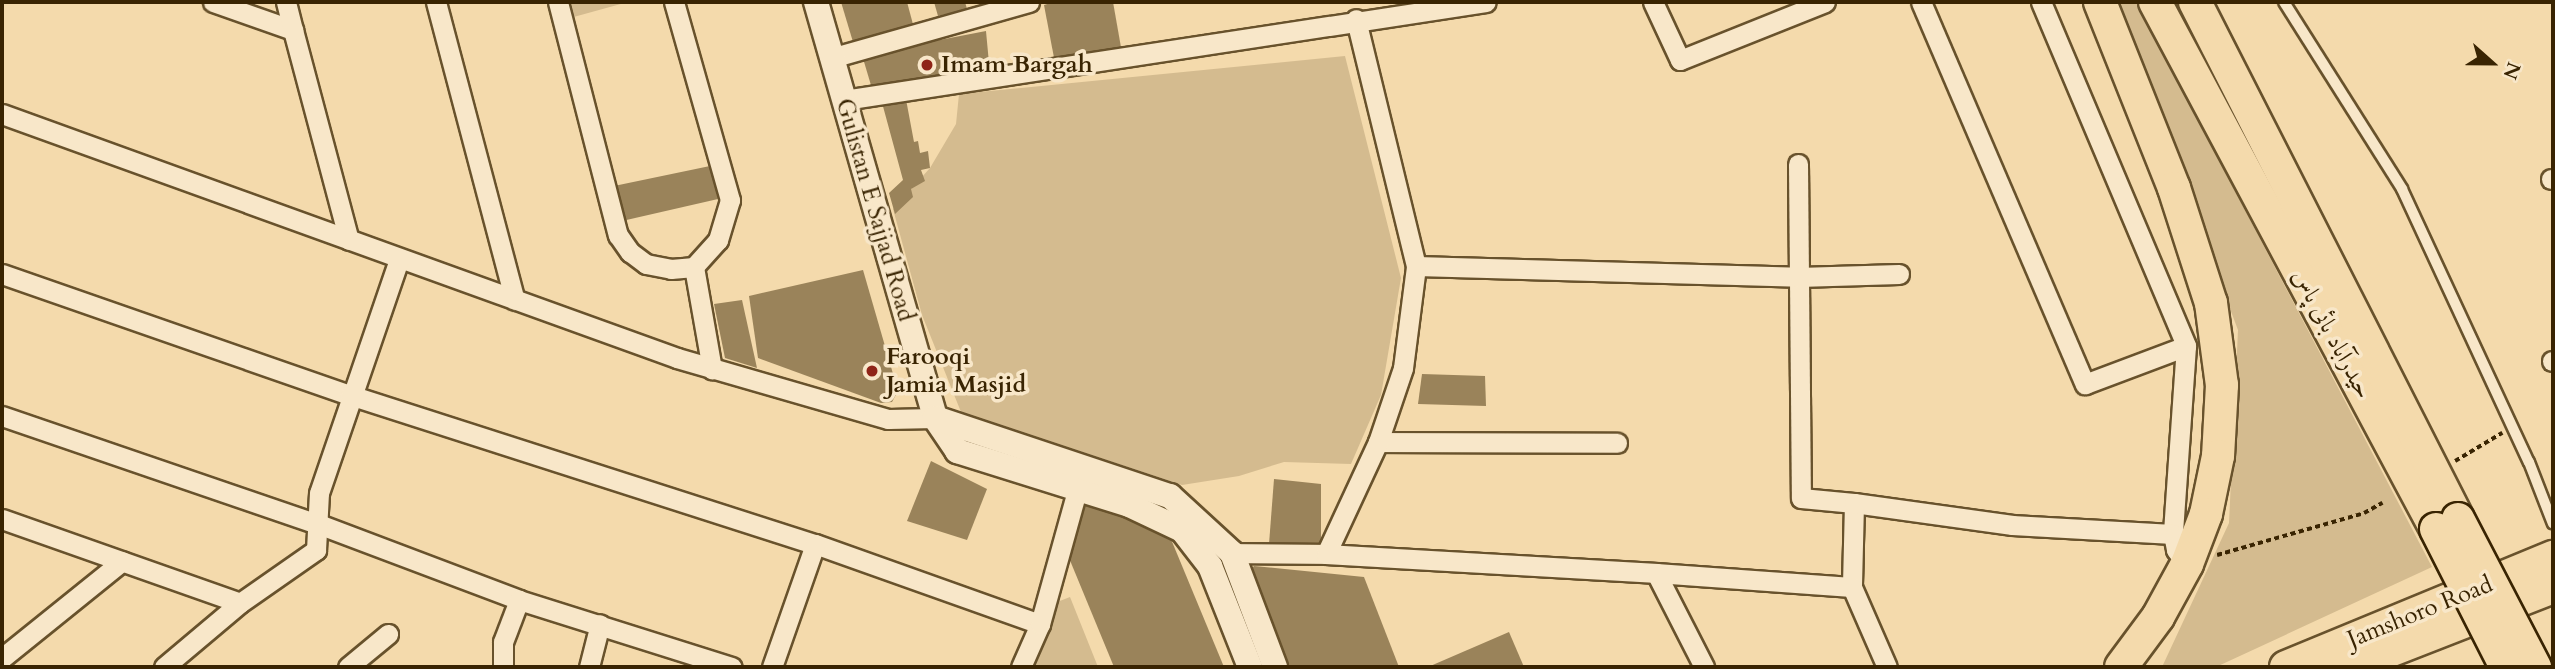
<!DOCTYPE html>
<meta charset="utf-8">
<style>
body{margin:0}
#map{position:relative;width:2555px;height:669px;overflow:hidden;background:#f4daac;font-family:Cardo,Amiri,serif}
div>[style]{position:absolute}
.green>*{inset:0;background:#d4bb8f}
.building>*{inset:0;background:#9a835a}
.path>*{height:3.5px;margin-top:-1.75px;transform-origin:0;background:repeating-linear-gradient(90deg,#392402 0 5px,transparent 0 8.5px)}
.roads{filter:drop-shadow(2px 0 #68522c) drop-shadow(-2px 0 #68522c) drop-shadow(0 2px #68522c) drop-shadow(0 -2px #68522c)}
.service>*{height:10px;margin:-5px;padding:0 5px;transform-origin:5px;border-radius:5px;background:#f8e7c9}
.minor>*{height:19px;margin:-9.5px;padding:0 9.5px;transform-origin:9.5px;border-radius:9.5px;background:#f8e7c9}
.tertiary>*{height:24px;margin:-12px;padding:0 12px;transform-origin:12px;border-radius:12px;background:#f8e7c9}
.trunk>*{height:32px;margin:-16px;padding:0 16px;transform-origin:16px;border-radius:16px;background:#f4daac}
.bridges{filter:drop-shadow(2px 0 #392402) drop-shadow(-2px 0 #392402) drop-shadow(0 2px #392402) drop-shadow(0 -2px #392402)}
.trunk-bridge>*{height:32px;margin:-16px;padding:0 16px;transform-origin:16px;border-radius:16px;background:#f4daac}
.dots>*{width:19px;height:19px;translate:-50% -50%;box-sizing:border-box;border:4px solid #f8e7c9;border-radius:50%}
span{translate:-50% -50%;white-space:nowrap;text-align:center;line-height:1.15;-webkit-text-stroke:7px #f8e7c9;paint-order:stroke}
.poi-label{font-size:24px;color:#392402;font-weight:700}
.left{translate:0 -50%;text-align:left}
.street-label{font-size:24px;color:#392402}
.frame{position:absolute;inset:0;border:4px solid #392402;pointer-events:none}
.north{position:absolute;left:2457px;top:28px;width:70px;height:70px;-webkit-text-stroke:5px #f8e7c9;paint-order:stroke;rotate:111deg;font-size:19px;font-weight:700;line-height:28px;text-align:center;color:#392402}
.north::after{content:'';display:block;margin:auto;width:24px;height:32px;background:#392402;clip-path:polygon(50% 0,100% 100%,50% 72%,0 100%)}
</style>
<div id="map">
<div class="green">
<i style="clip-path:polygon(565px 2px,628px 2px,570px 18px)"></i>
<i style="clip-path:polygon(2115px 2px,2136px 2px,2432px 567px,2216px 667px,2162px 667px,2229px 523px,2238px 330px)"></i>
<i style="clip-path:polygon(1345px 56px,1401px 278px,1381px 395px,1351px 464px,1284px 462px,1239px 476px,1182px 485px,961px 412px,922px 315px,893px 209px,930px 168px,956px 124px,959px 94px)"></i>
<i style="clip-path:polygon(1070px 597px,1098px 667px,1025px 667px,1052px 604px)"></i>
</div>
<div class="building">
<i style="clip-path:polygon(841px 2px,907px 2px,914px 28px,853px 42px)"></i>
<i style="clip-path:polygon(934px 2px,965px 2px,967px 9px,938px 16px)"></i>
<i style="clip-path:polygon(1054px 2px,1113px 2px,1122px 53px,1055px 63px,1044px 5px)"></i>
<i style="clip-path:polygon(986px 31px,990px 74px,873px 92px,862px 55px)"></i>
<i style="clip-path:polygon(905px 94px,914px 142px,918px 141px,920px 153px,928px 151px,930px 168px,921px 170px,925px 181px,911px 189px,913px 197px,895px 214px,889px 193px,903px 180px,881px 99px)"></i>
<i style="clip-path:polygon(710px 166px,718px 199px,622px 221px,614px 186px)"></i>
<i style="clip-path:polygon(863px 270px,898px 391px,892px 402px,881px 403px,758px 358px,749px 296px)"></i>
<i style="clip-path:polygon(742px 300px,757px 368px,725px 358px,714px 304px)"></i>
<i style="clip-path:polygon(1422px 374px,1485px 376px,1486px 406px,1418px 404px)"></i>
<i style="clip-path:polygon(931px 461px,987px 489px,967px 540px,907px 521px)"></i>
<i style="clip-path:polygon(1274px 479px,1321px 484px,1321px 548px,1269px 544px)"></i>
<i style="clip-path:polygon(1086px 504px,1168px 532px,1224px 667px,1114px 667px,1069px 558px)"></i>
<i style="clip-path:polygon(1254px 566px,1364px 577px,1399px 667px,1281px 667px,1242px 579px)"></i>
<i style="clip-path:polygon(1509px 632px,1524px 667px,1428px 667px)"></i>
</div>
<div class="path">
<i style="left:2455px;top:461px;width:55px;rotate:-30.8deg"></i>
<i style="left:2217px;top:555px;width:153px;rotate:-15.9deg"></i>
<i style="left:2364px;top:513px;width:21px;rotate:-29deg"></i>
</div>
<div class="roads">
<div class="service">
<i style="left:2284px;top:2px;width:221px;rotate:57.7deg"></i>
<i style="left:2402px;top:189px;width:301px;rotate:65.1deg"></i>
<i style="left:2529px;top:462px;width:66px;rotate:68.8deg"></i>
</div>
<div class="minor">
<i style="left:213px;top:2px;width:85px;rotate:19.3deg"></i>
<i style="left:293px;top:30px;width:217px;rotate:75.1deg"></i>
<i style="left:286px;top:2px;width:29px;rotate:76deg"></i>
<i style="left:436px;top:2px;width:308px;rotate:75.2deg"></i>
<i style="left:558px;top:2px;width:241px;rotate:75.6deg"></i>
<i style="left:618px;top:235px;width:21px;rotate:55deg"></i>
<i style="left:630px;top:252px;width:20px;rotate:37deg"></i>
<i style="left:646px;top:264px;width:25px;rotate:11deg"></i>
<i style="left:671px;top:269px;width:23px;rotate:-5deg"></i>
<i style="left:694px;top:267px;width:104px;rotate:80deg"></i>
<i style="left:674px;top:2px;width:206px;rotate:74.2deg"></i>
<i style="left:730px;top:200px;width:42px;rotate:106.7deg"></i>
<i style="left:718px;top:240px;width:36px;rotate:132deg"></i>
<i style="left:1653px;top:2px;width:64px;rotate:65deg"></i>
<i style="left:1680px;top:60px;width:156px;rotate:-21.8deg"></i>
<i style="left:1921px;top:2px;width:416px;rotate:66.8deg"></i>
<i style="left:2085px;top:384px;width:108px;rotate:-20.6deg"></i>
<i style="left:2041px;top:2px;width:373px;rotate:67.1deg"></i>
<i style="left:2186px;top:346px;width:188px;rotate:94deg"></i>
<i style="left:2173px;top:534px;width:16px;rotate:79deg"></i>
<i style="left:2176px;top:550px;width:18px;rotate:52deg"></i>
<i style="left:831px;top:58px;width:206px;rotate:-15.8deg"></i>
<i style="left:844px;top:100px;width:649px;rotate:-8.68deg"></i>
<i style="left:2px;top:114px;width:718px;rotate:19.87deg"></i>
<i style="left:677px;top:358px;width:220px;rotate:16.1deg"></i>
<i style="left:888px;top:419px;width:47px;rotate:-1.2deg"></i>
<i style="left:1798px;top:164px;width:334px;rotate:89.5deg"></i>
<i style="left:1801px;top:498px;width:53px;rotate:5.4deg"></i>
<i style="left:1854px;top:503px;width:84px;rotate:91.4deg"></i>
<i style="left:2551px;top:179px;width:2px"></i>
<i style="left:1416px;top:266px;width:382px;rotate:1.6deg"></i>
<i style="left:1798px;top:277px;width:101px;rotate:-1.7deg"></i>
<i style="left:2px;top:274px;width:368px;rotate:19.2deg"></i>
<i style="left:350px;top:395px;width:488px;rotate:17.8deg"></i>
<i style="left:815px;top:544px;width:239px;rotate:19.6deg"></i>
<i style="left:2552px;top:361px;width:1px"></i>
<i style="left:2px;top:416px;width:337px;rotate:18.9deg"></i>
<i style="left:321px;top:525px;width:212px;rotate:20.7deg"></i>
<i style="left:519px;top:600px;width:223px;rotate:17.5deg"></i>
<i style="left:1378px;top:442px;width:239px;rotate:0.2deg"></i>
<i style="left:1854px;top:503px;width:160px;rotate:7.9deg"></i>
<i style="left:2012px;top:525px;width:161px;rotate:3.2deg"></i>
<i style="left:2px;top:519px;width:252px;rotate:19.4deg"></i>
<i style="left:1232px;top:553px;width:94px;rotate:0.6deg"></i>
<i style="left:1326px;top:554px;width:123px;rotate:-65.1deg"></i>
<i style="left:1378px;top:442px;width:78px;rotate:-71.3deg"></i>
<i style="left:1403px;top:368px;width:103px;rotate:-82.7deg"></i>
<i style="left:1416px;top:266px;width:254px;rotate:-103.7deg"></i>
<i style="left:1326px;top:554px;width:331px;rotate:3.3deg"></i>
<i style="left:1656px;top:573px;width:106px;rotate:62.9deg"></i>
<i style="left:1656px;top:573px;width:196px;rotate:4.1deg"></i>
<i style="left:1852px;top:587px;width:87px;rotate:66.4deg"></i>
<i style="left:2px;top:658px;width:154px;rotate:-38.9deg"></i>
<i style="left:164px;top:667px;width:99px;rotate:-40.1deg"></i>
<i style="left:240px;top:603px;width:93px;rotate:-34.9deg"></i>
<i style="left:316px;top:550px;width:57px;rotate:-87deg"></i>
<i style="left:319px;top:493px;width:247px;rotate:-71.1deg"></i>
<i style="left:348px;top:667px;width:52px;rotate:-39.5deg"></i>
<i style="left:503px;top:667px;width:25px;rotate:-90deg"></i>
<i style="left:503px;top:642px;width:45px;rotate:-69.1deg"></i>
<i style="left:589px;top:667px;width:44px;rotate:-75.7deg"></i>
<i style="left:772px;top:667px;width:130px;rotate:-70.7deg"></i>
<i style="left:1021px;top:667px;width:47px;rotate:-66.2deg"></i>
<i style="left:1040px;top:624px;width:154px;rotate:-74.5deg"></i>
</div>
<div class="tertiary">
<i style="left:816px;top:2px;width:433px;rotate:74deg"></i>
<i style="left:935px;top:418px;width:40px;rotate:56deg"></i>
<i style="left:957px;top:451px;width:180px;rotate:17.4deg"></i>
<i style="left:1129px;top:505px;width:59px;rotate:25.3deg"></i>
<i style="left:1182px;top:530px;width:46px;rotate:52.1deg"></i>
<i style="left:1210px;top:566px;width:109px;rotate:68.4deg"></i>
<i style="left:935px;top:418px;width:248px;rotate:18.4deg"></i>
<i style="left:1170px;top:496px;width:84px;rotate:42.6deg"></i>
<i style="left:1232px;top:553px;width:122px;rotate:69.3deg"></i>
</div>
<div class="trunk">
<i style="left:2100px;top:2px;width:200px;rotate:68.3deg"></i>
<i style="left:2174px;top:188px;width:121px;rotate:72.2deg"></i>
<i style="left:2211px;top:303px;width:83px;rotate:82.4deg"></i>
<i style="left:2222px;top:385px;width:71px;rotate:93.2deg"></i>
<i style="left:2218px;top:456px;width:59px;rotate:101.7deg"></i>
<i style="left:2206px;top:514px;width:53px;rotate:110.8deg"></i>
<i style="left:2187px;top:564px;width:60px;rotate:118.7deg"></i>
<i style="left:2158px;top:617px;width:62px;rotate:126.5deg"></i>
<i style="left:2155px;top:2px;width:597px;rotate:61.93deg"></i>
<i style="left:2195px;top:2px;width:580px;rotate:63.04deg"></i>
<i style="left:2286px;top:667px;width:289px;rotate:-22.4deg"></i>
<i style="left:2348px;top:667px;width:220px;rotate:-21.3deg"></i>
</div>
</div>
<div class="bridges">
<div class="trunk-bridge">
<i style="left:2458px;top:519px;width:167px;rotate:62.5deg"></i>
<i style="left:2436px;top:529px;width:155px;rotate:63.1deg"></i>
</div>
</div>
<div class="dots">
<i style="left:927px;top:65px;background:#8f2418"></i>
<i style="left:872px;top:371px;background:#8f2418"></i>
</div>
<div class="poi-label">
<span class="left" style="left:941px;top:65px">Imam Bargah</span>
<span class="left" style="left:886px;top:371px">Farooqi<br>Jamia Masjid</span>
</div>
<div class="street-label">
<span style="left:875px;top:210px;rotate:74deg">Gulistan E Sajjad Road</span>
<span style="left:2332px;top:334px;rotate:62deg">حیدرآباد بائی پاس</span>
<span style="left:2420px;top:612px;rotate:-22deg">Jamshoro Road</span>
</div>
<div class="frame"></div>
<div class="north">N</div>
</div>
